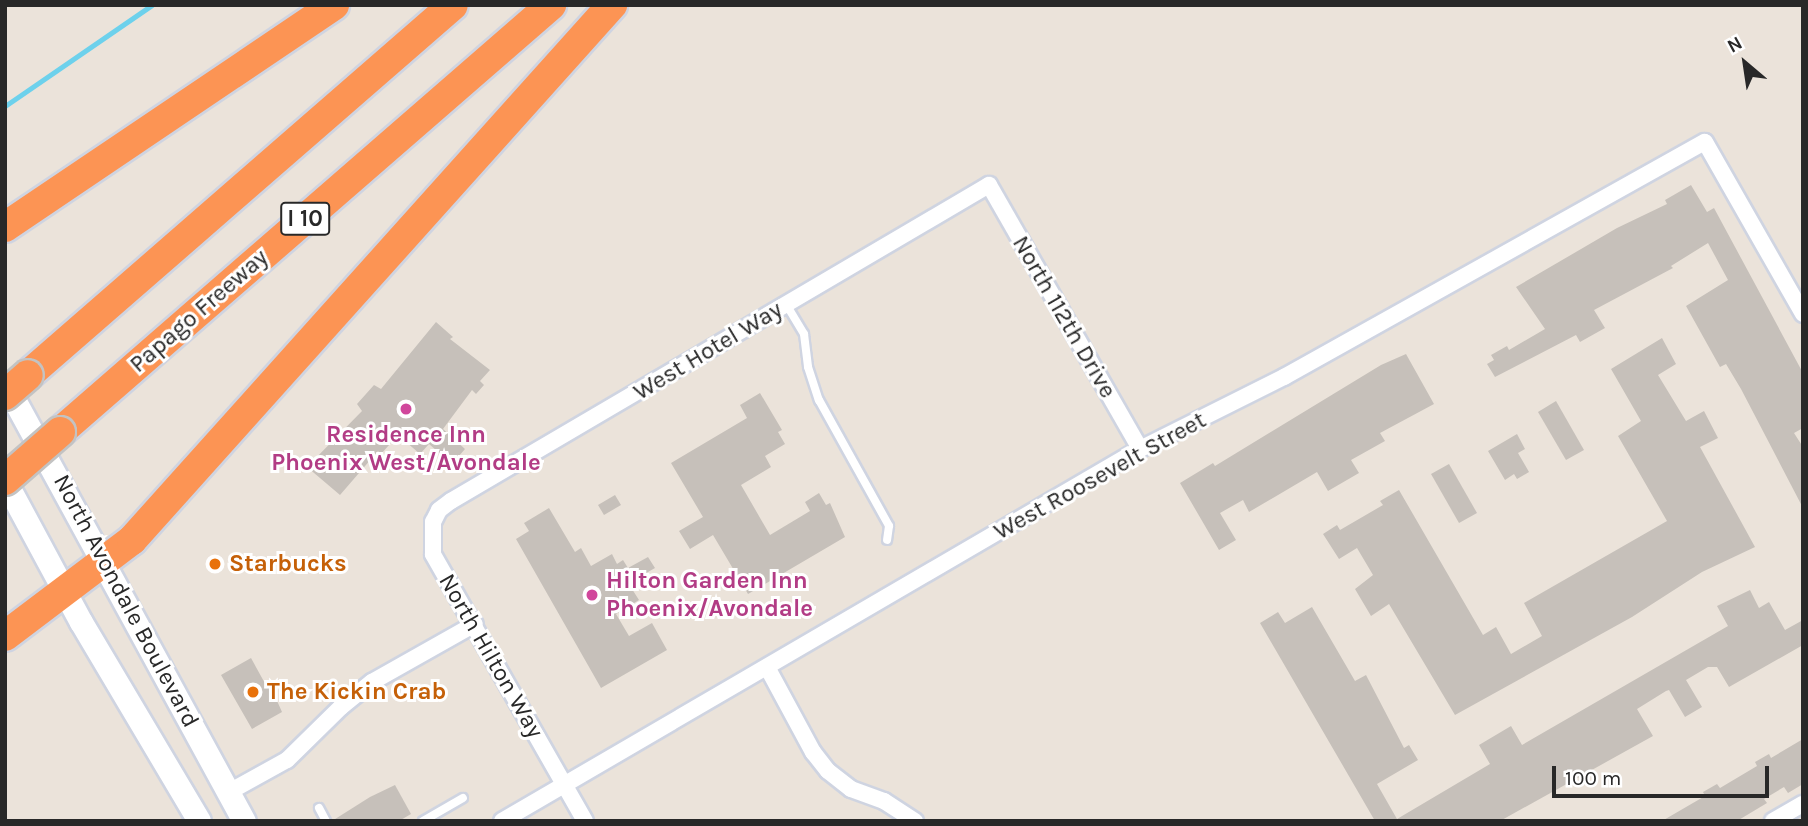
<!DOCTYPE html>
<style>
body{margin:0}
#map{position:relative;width:1808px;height:826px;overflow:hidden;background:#ebe3da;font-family:Karla,sans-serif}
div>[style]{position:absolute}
.stream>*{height:4.5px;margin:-2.25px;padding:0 2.25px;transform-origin:2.25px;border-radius:2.25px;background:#6dd1ec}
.building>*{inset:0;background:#c6c0ba}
.roads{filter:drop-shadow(2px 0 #cfd4e1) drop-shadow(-2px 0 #cfd4e1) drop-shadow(0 2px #cfd4e1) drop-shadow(0 -2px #cfd4e1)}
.service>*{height:8px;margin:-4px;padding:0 4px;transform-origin:4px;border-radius:4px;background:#fff}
.minor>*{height:16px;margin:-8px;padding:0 8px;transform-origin:8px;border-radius:8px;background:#fff}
.secondary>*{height:23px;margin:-11.5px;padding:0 11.5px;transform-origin:11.5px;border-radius:11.5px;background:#fff}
.motorway>*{height:30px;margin:-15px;padding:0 15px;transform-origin:15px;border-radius:15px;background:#fc9454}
.bridges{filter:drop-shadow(2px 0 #c3c3c3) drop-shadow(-2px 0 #c3c3c3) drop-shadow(0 2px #c3c3c3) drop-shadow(0 -2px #c3c3c3)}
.motorway-bridge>*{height:30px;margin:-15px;padding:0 15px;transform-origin:15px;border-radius:15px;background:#fc9454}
.dots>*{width:19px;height:19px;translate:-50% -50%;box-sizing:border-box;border:4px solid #fff;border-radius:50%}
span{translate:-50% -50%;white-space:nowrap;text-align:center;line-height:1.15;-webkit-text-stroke:6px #fff;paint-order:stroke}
.shield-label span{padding:2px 5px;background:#fff;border:2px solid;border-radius:5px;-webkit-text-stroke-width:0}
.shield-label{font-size:23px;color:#282828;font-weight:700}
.street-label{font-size:24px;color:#282828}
.hotel-label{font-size:24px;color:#b23c85;font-weight:700}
.left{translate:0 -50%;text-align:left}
.food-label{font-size:24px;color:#c56008;font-weight:700}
.frame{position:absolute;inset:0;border:7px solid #282828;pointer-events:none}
.north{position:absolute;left:1710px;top:28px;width:70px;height:70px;-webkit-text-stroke:5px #fff;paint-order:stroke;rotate:331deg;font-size:19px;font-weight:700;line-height:28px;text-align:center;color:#282828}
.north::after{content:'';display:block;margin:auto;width:24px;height:32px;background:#282828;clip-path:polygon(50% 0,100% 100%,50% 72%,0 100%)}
.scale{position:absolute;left:1552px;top:766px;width:217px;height:32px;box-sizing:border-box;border:4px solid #282828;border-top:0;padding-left:9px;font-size:21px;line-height:24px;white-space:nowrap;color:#282828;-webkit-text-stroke:5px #fff;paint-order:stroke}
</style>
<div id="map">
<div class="stream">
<i style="left:5px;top:106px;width:178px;rotate:-34.5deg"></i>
</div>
<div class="building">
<i style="clip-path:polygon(1691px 185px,1707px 212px,1714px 208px,1803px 373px,1803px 428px,1794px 433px,1803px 447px,1803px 508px,1741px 389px,1726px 364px,1720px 367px,1686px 306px,1728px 280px,1708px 243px,1671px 266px,1673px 268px,1594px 310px,1605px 328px,1580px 342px,1576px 335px,1495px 377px,1487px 364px,1494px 360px,1491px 355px,1507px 346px,1509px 350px,1545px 329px,1516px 287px,1617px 228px,1667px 204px,1665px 200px)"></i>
<i style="clip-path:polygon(436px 322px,453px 337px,450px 339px,490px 370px,480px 381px,484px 385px,476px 394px,472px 390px,443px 429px,465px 449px,452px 464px,429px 444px,420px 454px,398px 435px,381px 454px,378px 451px,340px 495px,307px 467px,362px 411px,357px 404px,374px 385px,381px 389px)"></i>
<i style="clip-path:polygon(1662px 338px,1676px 364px,1658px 375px,1686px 421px,1704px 411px,1718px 438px,1700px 447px,1755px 547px,1702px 572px,1632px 617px,1455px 715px,1389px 604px,1371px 616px,1355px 589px,1373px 575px,1357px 548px,1339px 559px,1323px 534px,1337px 525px,1340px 530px,1383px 505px,1380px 501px,1399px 490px,1483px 635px,1496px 627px,1511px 654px,1542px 636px,1524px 603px,1667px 521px,1618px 436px,1641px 421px,1611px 369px)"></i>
<i style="clip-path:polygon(1406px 354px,1434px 404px,1380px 433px,1385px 441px,1351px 460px,1359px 473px,1328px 491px,1317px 472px,1249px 512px,1243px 500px,1220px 513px,1236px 540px,1219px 550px,1180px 483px,1213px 463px,1215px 466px,1381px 365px)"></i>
<i style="clip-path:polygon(760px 393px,782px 430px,778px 432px,785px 444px,765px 456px,771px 467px,741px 485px,770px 535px,810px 511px,805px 502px,819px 493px,826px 505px,830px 503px,845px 537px,748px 594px,713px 535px,690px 549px,679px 531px,703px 517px,671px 463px,747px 418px,740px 405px)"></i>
<i style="clip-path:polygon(1556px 401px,1584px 450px,1566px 460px,1538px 412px)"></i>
<i style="clip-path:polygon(1517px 434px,1525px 449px,1518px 453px,1529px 472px,1517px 479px,1514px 474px,1505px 480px,1488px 451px)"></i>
<i style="clip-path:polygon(1449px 464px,1477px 513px,1459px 523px,1431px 474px)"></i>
<i style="clip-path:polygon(615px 495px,621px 505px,604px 515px,598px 505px)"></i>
<i style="clip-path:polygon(549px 508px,575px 552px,581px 548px,591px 566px,612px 554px,617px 564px,623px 560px,628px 568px,648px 557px,655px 568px,634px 580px,638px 586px,632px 589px,639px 600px,616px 614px,629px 636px,652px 623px,667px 650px,601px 688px,516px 539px,529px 531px,524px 523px)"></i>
<i style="clip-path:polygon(1750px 590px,1759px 608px,1769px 602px,1785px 630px,1803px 620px,1803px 645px,1729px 687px,1717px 667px,1708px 667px,1686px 680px,1702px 707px,1685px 717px,1669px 690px,1666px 691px,1637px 709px,1653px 736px,1500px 821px,1375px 821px,1260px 623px,1278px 612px,1285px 623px,1312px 607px,1355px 681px,1366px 675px,1404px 748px,1409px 745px,1418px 760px,1377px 784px,1397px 819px,1490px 764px,1479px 745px,1511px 726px,1522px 745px,1728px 626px,1717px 606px)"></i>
<i style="clip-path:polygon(251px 658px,267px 687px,270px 685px,282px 712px,252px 729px,221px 675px)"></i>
<i style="clip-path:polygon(1803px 739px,1803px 784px,1788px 793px,1784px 787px,1764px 799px,1767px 803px,1737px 821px,1662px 821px,1705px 796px,1703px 792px,1717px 784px,1720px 788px,1757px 766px,1755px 762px,1769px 754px,1771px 758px)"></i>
<i style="clip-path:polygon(395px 785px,411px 814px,399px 821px,332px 821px,370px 797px)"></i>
</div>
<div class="roads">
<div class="service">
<i style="left:786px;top:304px;width:35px;rotate:59deg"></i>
<i style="left:804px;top:334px;width:33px;rotate:83deg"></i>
<i style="left:808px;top:367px;width:35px;rotate:72deg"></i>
<i style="left:819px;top:400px;width:144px;rotate:60.9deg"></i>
<i style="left:889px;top:526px;width:14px;rotate:98deg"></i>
<i style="left:319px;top:808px;width:15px;rotate:62deg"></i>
<i style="left:423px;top:821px;width:46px;rotate:-29.9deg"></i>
</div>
<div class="minor">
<i style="left:767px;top:667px;width:97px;rotate:61.6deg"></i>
<i style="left:813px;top:752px;width:24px;rotate:52deg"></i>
<i style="left:828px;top:771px;width:29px;rotate:38deg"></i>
<i style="left:851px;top:789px;width:35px;rotate:20deg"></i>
<i style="left:884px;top:801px;width:37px;rotate:33deg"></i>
<i style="left:229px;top:792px;width:66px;rotate:-28.9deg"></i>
<i style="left:287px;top:760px;width:76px;rotate:-44.5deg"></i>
<i style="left:341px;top:707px;width:40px;rotate:-39deg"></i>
<i style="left:372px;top:682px;width:118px;rotate:-29.4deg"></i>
<i style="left:502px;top:821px;width:739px;rotate:-30.25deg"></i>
<i style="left:1140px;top:449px;width:161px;rotate:-26.6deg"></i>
<i style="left:1284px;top:377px;width:482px;rotate:-29.2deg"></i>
<i style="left:1705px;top:142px;width:198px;rotate:60.3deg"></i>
<i style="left:585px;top:821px;width:307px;rotate:-119.7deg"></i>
<i style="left:433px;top:554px;width:32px;rotate:-90deg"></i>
<i style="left:433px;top:522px;width:13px;rotate:-63deg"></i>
<i style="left:439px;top:510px;width:15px;rotate:-37deg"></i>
<i style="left:451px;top:501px;width:624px;rotate:-30.43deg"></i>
<i style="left:989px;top:185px;width:304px;rotate:60.2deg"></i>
<i style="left:1773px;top:821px;width:34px;rotate:-30deg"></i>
</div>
<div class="secondary">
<i style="left:5px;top:383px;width:499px;rotate:61.4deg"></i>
<i style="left:5px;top:481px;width:160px;rotate:61.7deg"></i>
<i style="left:81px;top:622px;width:231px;rotate:59.3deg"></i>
</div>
<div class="motorway">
<i style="left:5px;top:227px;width:397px;rotate:-34deg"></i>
<i style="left:28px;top:375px;width:563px;rotate:-41.04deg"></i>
<i style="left:60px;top:432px;width:651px;rotate:-41.01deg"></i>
<i style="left:5px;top:636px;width:159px;rotate:-37.1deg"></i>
<i style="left:132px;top:540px;width:719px;rotate:-48.1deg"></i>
</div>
</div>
<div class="bridges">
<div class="motorway-bridge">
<i style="left:5px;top:395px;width:30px;rotate:-41deg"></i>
<i style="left:5px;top:480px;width:73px;rotate:-41.1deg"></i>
</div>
</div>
<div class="dots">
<i style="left:406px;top:409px;background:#d1479c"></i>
<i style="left:215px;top:564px;background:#e8710a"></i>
<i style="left:592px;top:595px;background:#d1479c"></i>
<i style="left:253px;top:692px;background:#e8710a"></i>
</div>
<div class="shield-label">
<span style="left:305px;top:219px">I 10</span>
</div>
<div class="street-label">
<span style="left:199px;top:311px;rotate:-41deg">Papago Freeway</span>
<span style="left:1064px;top:317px;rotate:60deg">North 112th Drive</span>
<span style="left:708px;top:351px;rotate:-31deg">West Hotel Way</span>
<span style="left:1100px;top:476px;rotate:-29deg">West Roosevelt Street</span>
<span style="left:126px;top:601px;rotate:62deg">North Avondale Boulevard</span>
<span style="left:491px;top:656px;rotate:60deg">North Hilton Way</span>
</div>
<div class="hotel-label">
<span style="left:406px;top:449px">Residence Inn<br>Phoenix West/Avondale</span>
<span class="left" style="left:606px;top:595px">Hilton Garden Inn<br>Phoenix/Avondale</span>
</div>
<div class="food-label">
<span class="left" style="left:229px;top:564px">Starbucks</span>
<span class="left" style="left:267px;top:692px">The Kickin Crab</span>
</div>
<div class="frame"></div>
<div class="north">N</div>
<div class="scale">100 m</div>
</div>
